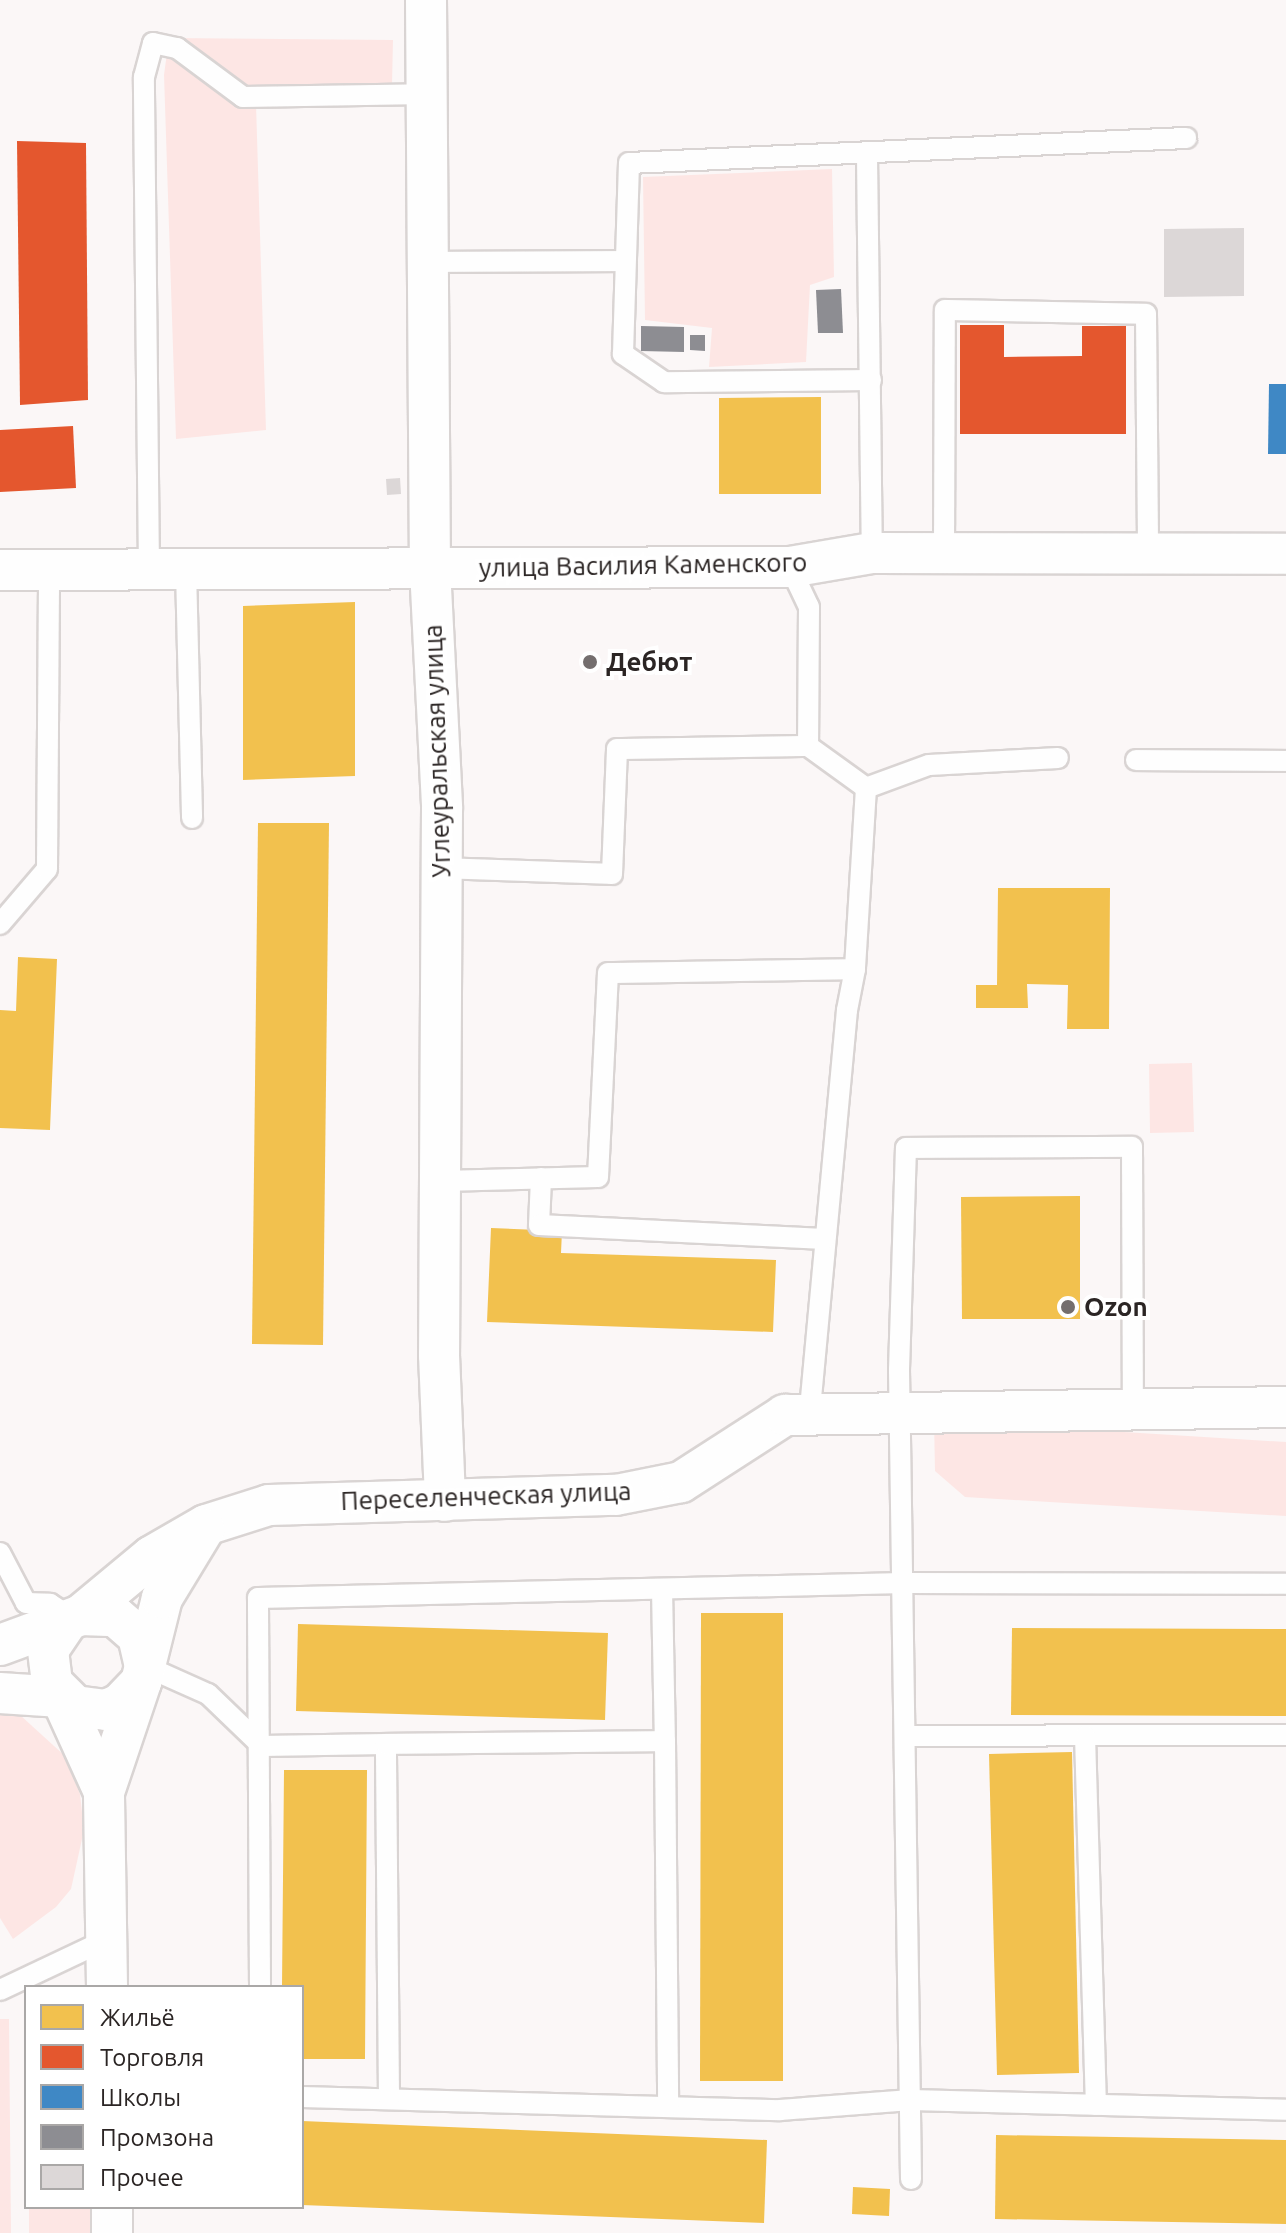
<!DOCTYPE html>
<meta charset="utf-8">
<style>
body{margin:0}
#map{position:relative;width:1286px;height:2233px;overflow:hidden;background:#fbf7f7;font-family:Ubuntu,sans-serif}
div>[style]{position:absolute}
.green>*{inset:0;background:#fde6e4}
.homes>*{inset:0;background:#f2c14e}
.shops>*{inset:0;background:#e4572e}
.schools>*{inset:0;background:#3f88c5}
.industry>*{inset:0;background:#8d8d92}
.building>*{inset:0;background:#dcd7d7}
.roads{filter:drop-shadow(2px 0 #d9d4d3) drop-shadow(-2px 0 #d9d4d3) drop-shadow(0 2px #d9d4d3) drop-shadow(0 -2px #d9d4d3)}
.lane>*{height:20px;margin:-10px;padding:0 10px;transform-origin:10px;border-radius:10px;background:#fefefe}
.street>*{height:40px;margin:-20px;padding:0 20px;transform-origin:20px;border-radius:20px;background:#fefefe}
.dots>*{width:22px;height:22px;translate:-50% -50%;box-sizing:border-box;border:4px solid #fff;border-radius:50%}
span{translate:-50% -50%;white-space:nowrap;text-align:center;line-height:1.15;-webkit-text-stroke:8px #fff;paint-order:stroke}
.street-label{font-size:26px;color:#2b2524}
.poi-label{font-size:26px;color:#2b2524;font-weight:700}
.left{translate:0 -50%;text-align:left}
.legend{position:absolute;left:24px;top:1985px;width:280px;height:224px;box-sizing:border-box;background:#fff;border:2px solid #aaa8a7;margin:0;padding:10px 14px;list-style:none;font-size:24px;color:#2b2524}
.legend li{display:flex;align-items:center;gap:16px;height:40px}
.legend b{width:40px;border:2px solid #aaa8a7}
</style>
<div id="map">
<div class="green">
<i style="clip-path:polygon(169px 38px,393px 40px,392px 85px,256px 104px,266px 430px,176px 439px,164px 75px)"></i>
<i style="clip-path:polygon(832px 169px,834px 277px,810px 285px,806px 362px,709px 367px,712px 328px,645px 320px,643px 177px)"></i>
<i style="clip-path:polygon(1192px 1063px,1194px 1132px,1150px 1133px,1149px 1064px)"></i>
<i style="clip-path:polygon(934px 1420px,1286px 1442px,1286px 1516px,965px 1497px,935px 1471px)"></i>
<i style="clip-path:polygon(0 1711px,20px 1715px,65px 1756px,80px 1794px,84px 1830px,71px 1889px,56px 1907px,13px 1939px,0 1918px)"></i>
<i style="clip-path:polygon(0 2019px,9px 2019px,11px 2233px,0 2233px)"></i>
<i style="clip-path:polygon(29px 2207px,97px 2207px,97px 2233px,29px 2233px)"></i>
</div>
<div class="homes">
<i style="clip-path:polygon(821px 397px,821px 494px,719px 494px,719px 398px)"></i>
<i style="clip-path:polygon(355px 602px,355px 776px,243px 780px,243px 606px)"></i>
<i style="clip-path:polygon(258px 823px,329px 823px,323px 1345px,252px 1344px)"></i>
<i style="clip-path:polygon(998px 888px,1110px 888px,1109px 1029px,1067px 1029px,1068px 985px,1027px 984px,1028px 1008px,976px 1008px,976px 985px,997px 985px)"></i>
<i style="clip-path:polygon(18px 957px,57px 959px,50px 1130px,0 1128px,0 1010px,16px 1011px)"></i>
<i style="clip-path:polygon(1080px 1196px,1080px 1319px,962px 1319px,961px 1197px)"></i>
<i style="clip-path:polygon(491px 1228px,562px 1231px,561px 1253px,776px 1260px,773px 1332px,487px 1322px)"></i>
<i style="clip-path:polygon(701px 1613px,783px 1613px,783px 2081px,700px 2081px)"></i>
<i style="clip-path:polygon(298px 1624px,608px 1633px,605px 1720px,296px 1711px)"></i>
<i style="clip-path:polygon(1012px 1628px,1286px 1629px,1286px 1716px,1011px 1715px)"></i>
<i style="clip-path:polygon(1072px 1752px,1079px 2073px,997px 2075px,989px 1754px)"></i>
<i style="clip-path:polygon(284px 1770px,367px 1770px,365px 2059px,302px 2059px,302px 1987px,282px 1987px)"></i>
<i style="clip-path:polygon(302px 2121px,767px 2140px,764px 2223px,302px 2205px)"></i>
<i style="clip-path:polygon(996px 2135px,1286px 2140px,1286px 2224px,995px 2219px)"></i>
<i style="clip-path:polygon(853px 2187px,890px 2189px,889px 2216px,852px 2214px)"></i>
</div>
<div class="shops">
<i style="clip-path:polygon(17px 141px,86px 143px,88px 400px,20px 405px)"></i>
<i style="clip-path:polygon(960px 325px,1004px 325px,1004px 357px,1082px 356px,1082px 326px,1126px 326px,1126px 434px,960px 434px)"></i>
<i style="clip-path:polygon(73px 426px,76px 488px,0 492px,0 430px)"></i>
</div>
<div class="schools">
<i style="clip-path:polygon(1269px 384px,1286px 384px,1286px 454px,1268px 454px)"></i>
</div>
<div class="industry">
<i style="clip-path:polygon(841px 289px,843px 333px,818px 333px,816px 290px)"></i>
<i style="clip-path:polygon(641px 326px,684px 327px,684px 352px,641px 351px)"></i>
<i style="clip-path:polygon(690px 335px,705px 335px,705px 351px,690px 350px)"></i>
</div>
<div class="building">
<i style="clip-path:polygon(1244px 228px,1244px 296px,1164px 297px,1164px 229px)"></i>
<i style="clip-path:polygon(400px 478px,401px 494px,387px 495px,386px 479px)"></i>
</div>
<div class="roads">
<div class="lane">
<i style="left:867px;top:156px;width:397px;rotate:89.3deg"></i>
<i style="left:427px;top:262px;width:196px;rotate:-0.3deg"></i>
<i style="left:871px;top:380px;width:207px;rotate:179.4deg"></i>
<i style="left:664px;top:382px;width:50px;rotate:-145.7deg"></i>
<i style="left:623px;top:354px;width:191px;rotate:-88.2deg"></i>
<i style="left:629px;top:163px;width:558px;rotate:-2.57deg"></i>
<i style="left:944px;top:553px;width:243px;rotate:-89.8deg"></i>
<i style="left:945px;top:310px;width:201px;rotate:1.1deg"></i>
<i style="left:1146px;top:314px;width:240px;rotate:89.5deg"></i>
<i style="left:790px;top:567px;width:44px;rotate:64.6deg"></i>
<i style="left:809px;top:607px;width:139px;rotate:90.4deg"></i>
<i style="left:808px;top:746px;width:72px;rotate:35.9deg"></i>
<i style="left:866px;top:788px;width:181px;rotate:93.5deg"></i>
<i style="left:855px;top:969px;width:42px;rotate:101deg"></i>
<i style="left:847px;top:1010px;width:403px;rotate:95.3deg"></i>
<i style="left:149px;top:570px;width:493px;rotate:-90.6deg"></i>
<i style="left:144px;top:77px;width:35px;rotate:-75deg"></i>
<i style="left:153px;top:43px;width:25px;rotate:12deg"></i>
<i style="left:177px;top:48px;width:82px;rotate:36.6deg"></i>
<i style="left:243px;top:97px;width:183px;rotate:-0.9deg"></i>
<i style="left:186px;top:570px;width:248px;rotate:88.6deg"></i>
<i style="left:1136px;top:760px;width:150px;rotate:0.4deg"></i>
<i style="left:866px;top:788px;width:67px;rotate:-20.1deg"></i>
<i style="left:929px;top:765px;width:129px;rotate:-3.1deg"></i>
<i style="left:442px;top:868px;width:170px;rotate:2deg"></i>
<i style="left:612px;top:874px;width:125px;rotate:-87.7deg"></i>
<i style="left:617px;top:749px;width:191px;rotate:-0.9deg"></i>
<i style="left:0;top:924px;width:72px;rotate:-49.5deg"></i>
<i style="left:47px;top:869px;width:298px;rotate:-89.6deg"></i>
<i style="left:541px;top:1178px;width:47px;rotate:92.4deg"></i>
<i style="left:539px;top:1225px;width:286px;rotate:2.8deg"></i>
<i style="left:442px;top:1181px;width:156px;rotate:-1.5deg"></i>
<i style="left:598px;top:1177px;width:204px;rotate:-87.2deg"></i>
<i style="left:608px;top:973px;width:247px;rotate:-0.9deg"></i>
<i style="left:0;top:1553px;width:56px;rotate:62.5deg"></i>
<i style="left:26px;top:1603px;width:24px;rotate:2deg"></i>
<i style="left:50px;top:1604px;width:27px;rotate:33deg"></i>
<i style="left:662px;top:1589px;width:152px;rotate:88.9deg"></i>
<i style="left:145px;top:1666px;width:69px;rotate:24deg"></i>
<i style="left:208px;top:1694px;width:75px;rotate:43.9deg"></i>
<i style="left:262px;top:1746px;width:124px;rotate:-0.9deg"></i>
<i style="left:905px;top:1736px;width:381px;rotate:-0.2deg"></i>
<i style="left:1085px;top:1736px;width:369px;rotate:88.3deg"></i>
<i style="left:260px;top:1987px;width:389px;rotate:-90.3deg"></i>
<i style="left:258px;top:1598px;width:646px;rotate:-1.33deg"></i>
<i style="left:904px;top:1583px;width:382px;rotate:0.1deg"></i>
<i style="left:0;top:1990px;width:117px;rotate:-25.3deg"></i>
<i style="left:302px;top:2097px;width:478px;rotate:1.6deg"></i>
<i style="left:780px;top:2110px;width:131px;rotate:-4.4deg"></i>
<i style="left:911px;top:2100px;width:375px;rotate:1.5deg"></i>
<i style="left:389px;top:2098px;width:354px;rotate:-90.5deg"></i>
<i style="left:386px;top:1744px;width:279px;rotate:-0.6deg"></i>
<i style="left:665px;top:1741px;width:365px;rotate:89.5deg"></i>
<i style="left:911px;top:2179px;width:809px;rotate:-90.85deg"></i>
<i style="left:899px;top:1370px;width:222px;rotate:-88.2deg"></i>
<i style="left:906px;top:1148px;width:226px;rotate:-0.3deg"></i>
<i style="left:1132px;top:1147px;width:262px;rotate:89.8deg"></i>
</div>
<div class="street">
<i style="left:426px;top:0;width:568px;rotate:89.6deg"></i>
<i style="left:430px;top:568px;width:241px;rotate:87.1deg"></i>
<i style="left:442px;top:809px;width:546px;rotate:90.31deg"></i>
<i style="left:439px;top:1355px;width:146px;rotate:87.6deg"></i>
<i style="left:0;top:570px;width:790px;rotate:-0.22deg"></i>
<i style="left:790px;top:567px;width:83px;rotate:-9.7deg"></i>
<i style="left:872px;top:553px;width:414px;rotate:0.1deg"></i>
<i style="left:81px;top:1615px;width:92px;rotate:-39.7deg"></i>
<i style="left:152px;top:1556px;width:62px;rotate:-29.9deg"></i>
<i style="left:206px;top:1525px;width:66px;rotate:-17.6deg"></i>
<i style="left:269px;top:1505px;width:347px;rotate:-1.7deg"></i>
<i style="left:616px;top:1495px;width:66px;rotate:-11.3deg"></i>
<i style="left:681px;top:1482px;width:124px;rotate:-32.8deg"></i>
<i style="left:785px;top:1415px;width:501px;rotate:-0.91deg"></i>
<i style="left:0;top:1645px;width:86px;rotate:-20.3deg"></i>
<i style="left:81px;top:1615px;width:34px;rotate:2deg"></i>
<i style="left:115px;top:1616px;width:30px;rotate:41deg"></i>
<i style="left:138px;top:1636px;width:31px;rotate:77deg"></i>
<i style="left:145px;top:1666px;width:16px;rotate:104deg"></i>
<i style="left:141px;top:1682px;width:30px;rotate:134deg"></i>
<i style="left:120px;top:1704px;width:15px;rotate:157deg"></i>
<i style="left:106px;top:1710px;width:31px;rotate:-173deg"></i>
<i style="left:75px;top:1706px;width:33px;rotate:-135deg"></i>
<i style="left:52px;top:1683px;width:33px;rotate:-97deg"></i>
<i style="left:48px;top:1650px;width:32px;rotate:-56deg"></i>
<i style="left:145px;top:1666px;width:70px;rotate:-76deg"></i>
<i style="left:162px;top:1598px;width:81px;rotate:-58.7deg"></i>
<i style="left:0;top:1693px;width:61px;rotate:3.8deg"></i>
<i style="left:61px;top:1697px;width:104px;rotate:65.6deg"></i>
<i style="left:107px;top:1987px;width:195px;rotate:-90.9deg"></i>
<i style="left:104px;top:1792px;width:116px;rotate:-71.4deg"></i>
<i style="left:112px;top:2207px;width:26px;rotate:90deg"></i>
</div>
</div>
<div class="dots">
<i style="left:590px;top:662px;background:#746e6e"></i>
<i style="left:1068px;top:1307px;background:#746e6e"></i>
</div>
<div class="street-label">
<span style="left:643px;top:565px;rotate:-1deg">улица Василия Каменского</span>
<span style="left:437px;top:751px;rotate:-92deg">Углеуральская улица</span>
<span style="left:486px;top:1496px;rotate:-2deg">Переселенческая улица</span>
</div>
<div class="poi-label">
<span class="left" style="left:606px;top:662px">Дебют</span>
<span class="left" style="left:1084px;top:1307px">Ozon</span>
</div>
<ul class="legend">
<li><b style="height:22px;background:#f2c14e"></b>Жильё</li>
<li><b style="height:22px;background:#e4572e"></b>Торговля</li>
<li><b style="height:22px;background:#3f88c5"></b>Школы</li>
<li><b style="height:22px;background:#8d8d92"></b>Промзона</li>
<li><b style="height:22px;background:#dcd7d7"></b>Прочее</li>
</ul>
</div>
